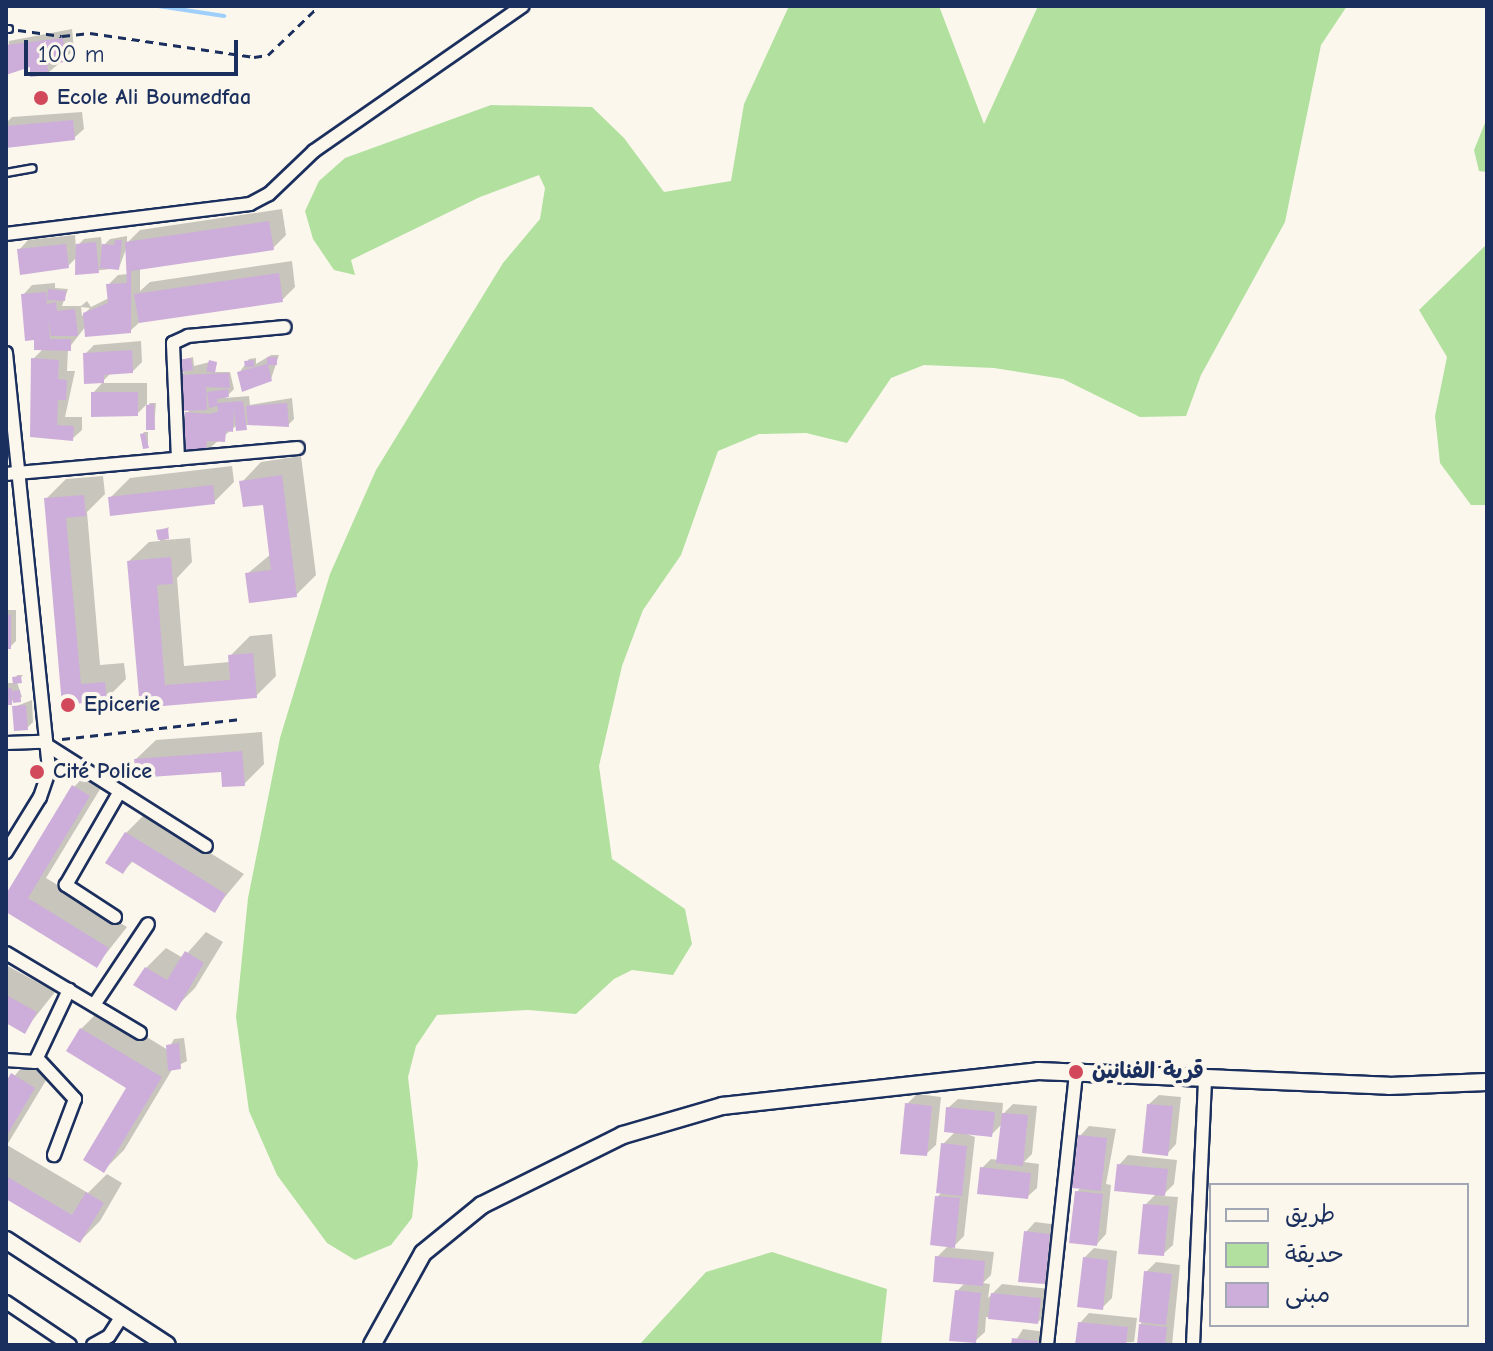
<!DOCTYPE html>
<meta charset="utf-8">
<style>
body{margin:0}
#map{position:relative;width:1493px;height:1351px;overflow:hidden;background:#fbf7ec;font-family:"Comic Neue","Playpen Sans Arabic",sans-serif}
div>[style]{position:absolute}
.green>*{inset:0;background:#b1e09f}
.shadow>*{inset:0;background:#0003}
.stream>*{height:4px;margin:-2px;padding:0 2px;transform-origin:2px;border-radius:2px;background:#9ecefa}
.building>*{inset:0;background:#cdaeda}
.path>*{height:3px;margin-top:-1.5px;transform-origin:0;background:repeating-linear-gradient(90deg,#1b2f5e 0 8px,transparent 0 14px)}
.roads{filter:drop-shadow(2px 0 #1b2f5e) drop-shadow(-2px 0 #1b2f5e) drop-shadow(0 2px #1b2f5e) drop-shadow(0 -2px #1b2f5e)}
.lane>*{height:6px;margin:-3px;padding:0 3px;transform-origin:3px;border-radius:3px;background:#fbf7ec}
.street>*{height:12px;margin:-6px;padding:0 6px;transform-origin:6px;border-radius:6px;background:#fbf7ec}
.secondary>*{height:16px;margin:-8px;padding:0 8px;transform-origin:8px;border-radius:8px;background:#fbf7ec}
.dots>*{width:22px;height:22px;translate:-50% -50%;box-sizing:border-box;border:4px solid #fbf7ec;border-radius:50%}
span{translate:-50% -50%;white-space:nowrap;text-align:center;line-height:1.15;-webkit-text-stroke:8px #fbf7ec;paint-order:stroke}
.poi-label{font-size:22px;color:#1b2f5e;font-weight:700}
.left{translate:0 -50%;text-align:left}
.frame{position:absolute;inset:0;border:8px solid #1b2f5e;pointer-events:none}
.legend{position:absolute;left:1209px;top:1183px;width:260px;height:144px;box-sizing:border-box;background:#fbf7ec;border:2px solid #a1a7b3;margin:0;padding:10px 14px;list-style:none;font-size:24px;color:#1b2f5e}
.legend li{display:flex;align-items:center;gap:16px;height:40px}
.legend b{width:40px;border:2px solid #a1a7b3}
.scale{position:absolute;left:24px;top:40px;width:214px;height:36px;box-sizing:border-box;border:4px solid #1b2f5e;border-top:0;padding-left:10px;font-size:24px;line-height:28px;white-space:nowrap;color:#1b2f5e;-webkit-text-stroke:6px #fbf7ec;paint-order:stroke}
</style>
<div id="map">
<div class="green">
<i style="clip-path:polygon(789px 6px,939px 6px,984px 124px,1038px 6px,1347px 6px,1321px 45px,1285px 222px,1201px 375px,1186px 416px,1140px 417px,1063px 379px,994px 368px,924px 365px,891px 378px,847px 443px,806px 433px,759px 434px,718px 451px,681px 555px,643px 610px,622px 666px,599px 766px,612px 859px,685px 909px,692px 944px,673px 975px,632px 970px,614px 979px,576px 1014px,528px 1010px,437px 1015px,416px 1046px,408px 1077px,418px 1164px,412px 1218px,391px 1245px,355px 1260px,327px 1243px,277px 1175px,249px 1111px,236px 1017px,248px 898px,280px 738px,330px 574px,376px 470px,503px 263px,540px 219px,545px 188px,539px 175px,480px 197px,351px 260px,355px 275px,334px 270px,313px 239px,305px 211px,319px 181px,345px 158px,491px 105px,592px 107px,624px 138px,664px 192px,731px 181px,744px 104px)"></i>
<i style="clip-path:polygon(1487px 118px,1487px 172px,1479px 171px,1474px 150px)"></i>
<i style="clip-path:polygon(1487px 244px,1487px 505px,1471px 505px,1440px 463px,1435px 416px,1447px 357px,1419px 310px)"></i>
<i style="clip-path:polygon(772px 1252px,887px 1289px,881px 1345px,639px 1345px,706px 1272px)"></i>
</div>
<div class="shadow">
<i style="clip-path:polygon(72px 29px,74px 50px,48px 73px,32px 65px,6px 73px,9px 41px)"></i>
<i style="clip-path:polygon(82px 112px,84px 129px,74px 138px,6px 146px,6px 123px,12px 117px)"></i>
<i style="clip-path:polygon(evenodd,282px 209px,286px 235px,273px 248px,140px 268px,140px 291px,150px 282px,292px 261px,295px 287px,282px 300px,141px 321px,130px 331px,86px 326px,68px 349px,67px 371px,75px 371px,65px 417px,82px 417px,82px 430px,72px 439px,32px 435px,33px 359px,44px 348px,23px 295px,32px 285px,55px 283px,55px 288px,68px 289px,62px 306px,81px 306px,87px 301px,91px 307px,109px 298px,108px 285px,118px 275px,128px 274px,126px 249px,119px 268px,76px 273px,75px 259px,68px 266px,19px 250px,28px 240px,75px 235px,76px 247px,84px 239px,101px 237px,102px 247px,110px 239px,127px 236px,127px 243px,140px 230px,282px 209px,81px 307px,90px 308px,82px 316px,81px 307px)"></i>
<i style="clip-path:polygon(141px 341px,142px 362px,132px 372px,111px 373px,103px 381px,85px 354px,94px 345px)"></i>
<i style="clip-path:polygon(271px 355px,279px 355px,271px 379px,239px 373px,249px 359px,256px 358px,256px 364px)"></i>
<i style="clip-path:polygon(193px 357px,194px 366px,210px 362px,217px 364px,213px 372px,230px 372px,234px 389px,225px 398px,249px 396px,250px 405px,292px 398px,294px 419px,288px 425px,237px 425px,205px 452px,187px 413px,191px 409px,180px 376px,187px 369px,178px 361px)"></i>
<i style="clip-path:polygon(102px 383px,147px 383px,147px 404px,137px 414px,93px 393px)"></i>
<i style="clip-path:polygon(150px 403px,156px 403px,154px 428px,148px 406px)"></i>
<i style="clip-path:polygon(144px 432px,148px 432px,148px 446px,142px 435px)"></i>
<i style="clip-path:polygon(301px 456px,316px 575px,296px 595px,247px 574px,271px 554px,264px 502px,242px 482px,261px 462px)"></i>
<i style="clip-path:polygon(232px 466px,234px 482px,214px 502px,110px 498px,130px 478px)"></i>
<i style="clip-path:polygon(103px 476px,105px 494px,87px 512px,100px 665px,124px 663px,126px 679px,106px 699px,63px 703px,46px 499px,66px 479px)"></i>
<i style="clip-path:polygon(169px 527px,165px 540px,190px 538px,192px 562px,177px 578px,184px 666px,230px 662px,230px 656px,250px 636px,272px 634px,276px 676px,256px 696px,141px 706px,129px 561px,149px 542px,160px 541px,159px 531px)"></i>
<i style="clip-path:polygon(6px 610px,16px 610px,16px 641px,10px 647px)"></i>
<i style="clip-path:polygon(17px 675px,23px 675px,17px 682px,22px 697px,6px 703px,6px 683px,15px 683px)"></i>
<i style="clip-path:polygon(32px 700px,33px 722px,27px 728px,14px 707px)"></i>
<i style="clip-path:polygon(262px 732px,264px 764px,244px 784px,223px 770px,136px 759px,156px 740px)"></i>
<i style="clip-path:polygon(131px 760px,133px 771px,127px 778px,112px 768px)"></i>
<i style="clip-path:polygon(93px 767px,108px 776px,46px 878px,127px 927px,97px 965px,6px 910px,6px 897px,74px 787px)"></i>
<i style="clip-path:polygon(146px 813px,244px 874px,214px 910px,134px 860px,123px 872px,126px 833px)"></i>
<i style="clip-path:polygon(206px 932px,223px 942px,195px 988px,175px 1008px,146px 968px,166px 948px,183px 958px)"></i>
<i style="clip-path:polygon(6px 965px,55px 992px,24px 1031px,6px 1021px)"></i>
<i style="clip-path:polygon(101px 1009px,168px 1050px,174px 1039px,184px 1038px,187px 1061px,173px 1068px,124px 1150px,104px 1170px,129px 1087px,81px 1029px)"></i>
<i style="clip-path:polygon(32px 1055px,54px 1067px,7px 1145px,88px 1193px,107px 1174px,122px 1183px,100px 1221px,80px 1241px,6px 1196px,6px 1086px)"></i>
<i style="clip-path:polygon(917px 1094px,941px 1097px,936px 1145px,926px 1154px,907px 1104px)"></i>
<i style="clip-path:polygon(1159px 1095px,1181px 1097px,1176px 1144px,1167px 1154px,1149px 1104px)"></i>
<i style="clip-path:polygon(958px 1099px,1003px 1103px,1002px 1115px,1013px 1104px,1037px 1106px,1032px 1154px,1024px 1162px,1039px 1164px,1037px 1188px,1027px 1197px,982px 1168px,991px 1159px,999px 1160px,1003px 1123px,991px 1135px,959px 1131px,975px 1137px,964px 1236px,952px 1248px,994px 1252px,991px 1275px,983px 1283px,990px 1284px,988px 1298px,1002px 1284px,1050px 1289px,1047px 1313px,1038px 1322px,986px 1317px,985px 1332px,975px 1341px,957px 1291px,965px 1283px,937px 1257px,949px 1245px,937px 1197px,942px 1192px,943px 1144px,956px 1131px,948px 1108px)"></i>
<i style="clip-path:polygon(1089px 1126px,1116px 1129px,1106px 1184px,1111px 1185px,1106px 1234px,1097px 1244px,1077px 1192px,1081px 1187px,1080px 1136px)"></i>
<i style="clip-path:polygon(1128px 1155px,1177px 1160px,1174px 1184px,1162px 1196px,1178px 1197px,1173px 1245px,1163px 1254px,1145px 1205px,1157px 1193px,1119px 1165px)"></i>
<i style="clip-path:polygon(1035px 1222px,1059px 1225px,1054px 1273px,1044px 1282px,1026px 1232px)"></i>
<i style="clip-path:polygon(1094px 1248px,1117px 1251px,1112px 1298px,1102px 1308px,1084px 1258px)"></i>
<i style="clip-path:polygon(1156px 1262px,1180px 1265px,1172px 1345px,1139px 1345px,1146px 1272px)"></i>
<i style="clip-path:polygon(1089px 1313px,1137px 1318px,1134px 1342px,1077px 1345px,1080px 1323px)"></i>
<i style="clip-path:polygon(1023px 1329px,1046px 1332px,1045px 1345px,1013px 1345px)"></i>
</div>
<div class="stream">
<i style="left:158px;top:6px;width:67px;rotate:8.6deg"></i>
</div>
<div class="building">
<i style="clip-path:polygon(63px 38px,65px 62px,47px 64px,49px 75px,30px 77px,30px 67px,6px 75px,6px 45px)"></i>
<i style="clip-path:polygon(73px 120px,75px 140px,6px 148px,6px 126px)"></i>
<i style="clip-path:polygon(269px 221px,274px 250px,131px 271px,131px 333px,85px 337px,83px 313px,108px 303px,106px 284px,127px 283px,125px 242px)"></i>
<i style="clip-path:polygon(115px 240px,122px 240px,119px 270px,100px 268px,102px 244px,114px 245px)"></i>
<i style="clip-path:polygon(96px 242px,99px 273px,75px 275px,76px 244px)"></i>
<i style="clip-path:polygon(66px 244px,69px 268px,20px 275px,17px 249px)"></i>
<i style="clip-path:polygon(279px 273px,283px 302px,139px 323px,134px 294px)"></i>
<i style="clip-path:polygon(48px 289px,66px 291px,65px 301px,47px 300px)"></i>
<i style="clip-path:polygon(46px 292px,47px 304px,56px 302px,57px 311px,75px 309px,78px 336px,51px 336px,48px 318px,50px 339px,71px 339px,71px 351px,34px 350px,34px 340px,25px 341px,21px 294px)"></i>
<i style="clip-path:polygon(132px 350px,133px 373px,104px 375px,104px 383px,84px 384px,83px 353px)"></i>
<i style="clip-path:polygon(267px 357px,277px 357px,277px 365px,268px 365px,272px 381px,242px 392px,237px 372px,267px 364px)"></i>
<i style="clip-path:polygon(31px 358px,59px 360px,58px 379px,67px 380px,66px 400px,58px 400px,57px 425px,74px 426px,73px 441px,30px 437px)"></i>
<i style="clip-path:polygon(191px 358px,193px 370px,177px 373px,176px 360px)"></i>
<i style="clip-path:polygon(209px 360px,217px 362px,215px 373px,206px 371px)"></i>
<i style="clip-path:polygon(254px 360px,254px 367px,245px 367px,244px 361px)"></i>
<i style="clip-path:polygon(229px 373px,230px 388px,206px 387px,207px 410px,180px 411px,178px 375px)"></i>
<i style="clip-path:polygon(228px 389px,229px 397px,217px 399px,218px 406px,209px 408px,207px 392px)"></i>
<i style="clip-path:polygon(91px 392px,138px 392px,138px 416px,91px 417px)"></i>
<i style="clip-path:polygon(243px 401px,247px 430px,236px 431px,234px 409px,233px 432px,226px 431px,225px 442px,207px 441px,206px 454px,181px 452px,185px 412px,209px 414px,218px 412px,218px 403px)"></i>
<i style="clip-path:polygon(287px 403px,289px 427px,248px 425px,246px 406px)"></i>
<i style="clip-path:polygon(154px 404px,155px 430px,146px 430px,146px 405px)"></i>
<i style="clip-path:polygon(145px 433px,149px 448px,143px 449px,140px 434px)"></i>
<i style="clip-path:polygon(282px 475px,297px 597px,249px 603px,245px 573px,271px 570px,263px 505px,243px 507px,239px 481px)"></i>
<i style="clip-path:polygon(213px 485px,215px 504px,110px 516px,108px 497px)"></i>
<i style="clip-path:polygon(84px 495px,86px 516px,66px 518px,81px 684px,105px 682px,107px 701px,62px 705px,44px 498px)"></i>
<i style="clip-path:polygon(168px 528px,169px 539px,158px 540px,156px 530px)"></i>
<i style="clip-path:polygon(171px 557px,173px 584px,157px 585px,165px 685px,230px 680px,228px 655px,253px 653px,257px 698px,140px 708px,127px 561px)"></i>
<i style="clip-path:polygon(6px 615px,11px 615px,11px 649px,6px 649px)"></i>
<i style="clip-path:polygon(21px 676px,22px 683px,13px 684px,12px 677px)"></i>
<i style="clip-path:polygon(6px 688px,12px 688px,12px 705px,6px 705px)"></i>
<i style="clip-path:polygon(20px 690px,21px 702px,13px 703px,12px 691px)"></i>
<i style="clip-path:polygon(26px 705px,28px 730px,14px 731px,12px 706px)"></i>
<i style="clip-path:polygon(242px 751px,245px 786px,222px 787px,221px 772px,136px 778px,134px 759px)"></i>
<i style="clip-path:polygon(126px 765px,128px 779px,111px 781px,109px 767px)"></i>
<i style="clip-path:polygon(72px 785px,90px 796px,28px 898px,109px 948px,97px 968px,6px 912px,6px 894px)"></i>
<i style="clip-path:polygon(125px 832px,226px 894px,215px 913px,131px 861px,123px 874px,105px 863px)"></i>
<i style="clip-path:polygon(185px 951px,204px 963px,176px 1011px,133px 985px,145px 967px,167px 980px)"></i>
<i style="clip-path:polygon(6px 995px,37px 1012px,25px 1034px,6px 1023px)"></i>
<i style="clip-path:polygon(80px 1028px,162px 1077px,104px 1173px,83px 1160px,126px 1088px,66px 1051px)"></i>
<i style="clip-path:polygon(179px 1043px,181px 1069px,168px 1071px,166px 1045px)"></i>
<i style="clip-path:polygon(11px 1073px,35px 1088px,6px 1137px,6px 1082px)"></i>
<i style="clip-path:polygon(905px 1103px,932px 1106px,927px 1156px,900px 1154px)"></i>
<i style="clip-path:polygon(1147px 1104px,1173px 1106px,1168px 1156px,1142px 1153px)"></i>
<i style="clip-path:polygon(946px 1107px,995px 1112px,992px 1137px,944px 1132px)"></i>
<i style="clip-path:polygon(1002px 1113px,1028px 1115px,1023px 1166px,996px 1163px)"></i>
<i style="clip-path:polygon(1078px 1135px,1107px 1138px,1101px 1191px,1072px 1188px)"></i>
<i style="clip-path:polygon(941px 1143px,967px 1146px,962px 1196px,936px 1193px)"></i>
<i style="clip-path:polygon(1117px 1164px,1168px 1169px,1165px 1196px,1114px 1191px)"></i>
<i style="clip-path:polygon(980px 1167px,1031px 1173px,1028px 1199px,977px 1194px)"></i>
<i style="clip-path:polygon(6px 1176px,72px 1215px,86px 1192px,104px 1203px,80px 1243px,6px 1199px)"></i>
<i style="clip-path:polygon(1075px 1191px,1103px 1194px,1097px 1246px,1069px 1243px)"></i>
<i style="clip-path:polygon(935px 1196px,960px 1198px,955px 1248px,930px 1245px)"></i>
<i style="clip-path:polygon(1143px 1204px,1169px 1206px,1164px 1256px,1138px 1254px)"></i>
<i style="clip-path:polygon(1024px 1231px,1050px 1234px,1045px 1284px,1018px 1282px)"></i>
<i style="clip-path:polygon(935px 1256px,985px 1261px,983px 1286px,933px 1282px)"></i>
<i style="clip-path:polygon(1083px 1257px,1108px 1260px,1103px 1310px,1077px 1307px)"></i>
<i style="clip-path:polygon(1144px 1271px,1172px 1274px,1166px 1325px,1139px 1322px)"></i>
<i style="clip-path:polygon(955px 1290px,981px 1293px,976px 1343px,949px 1341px)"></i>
<i style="clip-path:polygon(991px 1293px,1041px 1298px,1038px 1324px,988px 1319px)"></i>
<i style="clip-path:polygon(1078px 1322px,1128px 1327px,1126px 1345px,1075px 1345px)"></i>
<i style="clip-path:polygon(1139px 1324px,1167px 1327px,1165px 1345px,1137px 1345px)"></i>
<i style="clip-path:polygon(1012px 1338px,1038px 1341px,1037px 1345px,1011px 1345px)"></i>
</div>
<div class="path">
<i style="left:18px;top:30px;width:44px;rotate:7.8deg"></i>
<i style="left:62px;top:36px;width:28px;rotate:-6deg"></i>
<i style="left:90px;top:33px;width:166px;rotate:8.3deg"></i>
<i style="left:254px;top:57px;width:14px;rotate:-8deg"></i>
<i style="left:268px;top:55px;width:71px;rotate:-43.9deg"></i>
<i style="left:62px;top:739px;width:180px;rotate:-6.4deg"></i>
</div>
<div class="roads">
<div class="lane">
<i style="left:6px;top:29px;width:3px"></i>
<i style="left:6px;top:173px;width:27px;rotate:-10deg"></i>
</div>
<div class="street">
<i style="left:6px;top:234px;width:246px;rotate:-7deg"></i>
<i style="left:250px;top:204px;width:21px;rotate:-28deg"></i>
<i style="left:269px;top:194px;width:62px;rotate:-43.7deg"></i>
<i style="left:314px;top:151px;width:254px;rotate:-34.8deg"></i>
<i style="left:6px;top:353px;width:420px;rotate:84.1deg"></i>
<i style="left:49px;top:771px;width:28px;rotate:109deg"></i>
<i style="left:40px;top:797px;width:65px;rotate:121.7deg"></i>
<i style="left:178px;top:459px;width:116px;rotate:-92.5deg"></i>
<i style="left:173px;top:343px;width:17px;rotate:-25deg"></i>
<i style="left:188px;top:336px;width:97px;rotate:-5.3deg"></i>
<i style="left:6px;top:474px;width:293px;rotate:-5.1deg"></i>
<i style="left:6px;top:743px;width:36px;rotate:-2deg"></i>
<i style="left:42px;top:742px;width:194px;rotate:32.4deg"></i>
<i style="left:115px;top:917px;width:59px;rotate:-146.9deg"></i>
<i style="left:66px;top:885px;width:108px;rotate:-60.1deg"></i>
<i style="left:6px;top:953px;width:156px;rotate:30.8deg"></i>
<i style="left:94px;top:1005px;width:97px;rotate:-56.3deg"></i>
<i style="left:37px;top:1058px;width:56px;rotate:47.2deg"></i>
<i style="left:75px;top:1099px;width:60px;rotate:110.6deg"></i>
<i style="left:6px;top:1060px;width:29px;rotate:4deg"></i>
<i style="left:35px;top:1062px;width:80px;rotate:-64.7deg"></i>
<i style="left:6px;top:1302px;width:77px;rotate:33.9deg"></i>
<i style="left:93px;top:1345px;width:18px;rotate:-29deg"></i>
<i style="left:109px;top:1336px;width:24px;rotate:-57deg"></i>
<i style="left:1047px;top:1345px;width:275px;rotate:-83.9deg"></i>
<i style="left:1193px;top:1345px;width:268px;rotate:-87.4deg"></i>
</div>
<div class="secondary">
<i style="left:6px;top:1240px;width:192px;rotate:33.1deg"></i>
<i style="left:372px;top:1345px;width:105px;rotate:-61deg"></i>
<i style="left:423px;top:1253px;width:76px;rotate:-39.1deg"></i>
<i style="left:482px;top:1205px;width:157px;rotate:-26.4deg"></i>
<i style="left:623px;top:1135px;width:103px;rotate:-16.3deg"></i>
<i style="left:722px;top:1106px;width:318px;rotate:-6.3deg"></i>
<i style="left:1038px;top:1071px;width:351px;rotate:2.4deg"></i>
<i style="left:1389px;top:1086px;width:98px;rotate:-2.3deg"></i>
</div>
</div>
<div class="dots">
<i style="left:41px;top:98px;background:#d1495b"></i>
<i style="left:68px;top:705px;background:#d1495b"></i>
<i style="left:37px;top:772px;background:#d1495b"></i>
<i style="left:1076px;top:1072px;background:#d1495b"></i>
</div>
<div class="poi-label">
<span class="left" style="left:57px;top:98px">Ecole Ali Boumedfaa</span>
<span class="left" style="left:84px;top:705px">Epicerie</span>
<span class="left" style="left:53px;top:772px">Cité Police</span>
<span class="left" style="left:1092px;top:1072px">قرية الفنانين</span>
</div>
<div class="frame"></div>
<ul class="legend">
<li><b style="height:10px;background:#fbf7ec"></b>طريق</li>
<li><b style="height:22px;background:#b1e09f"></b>حديقة</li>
<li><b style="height:22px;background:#cdaeda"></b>مبنى</li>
</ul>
<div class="scale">100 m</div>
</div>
